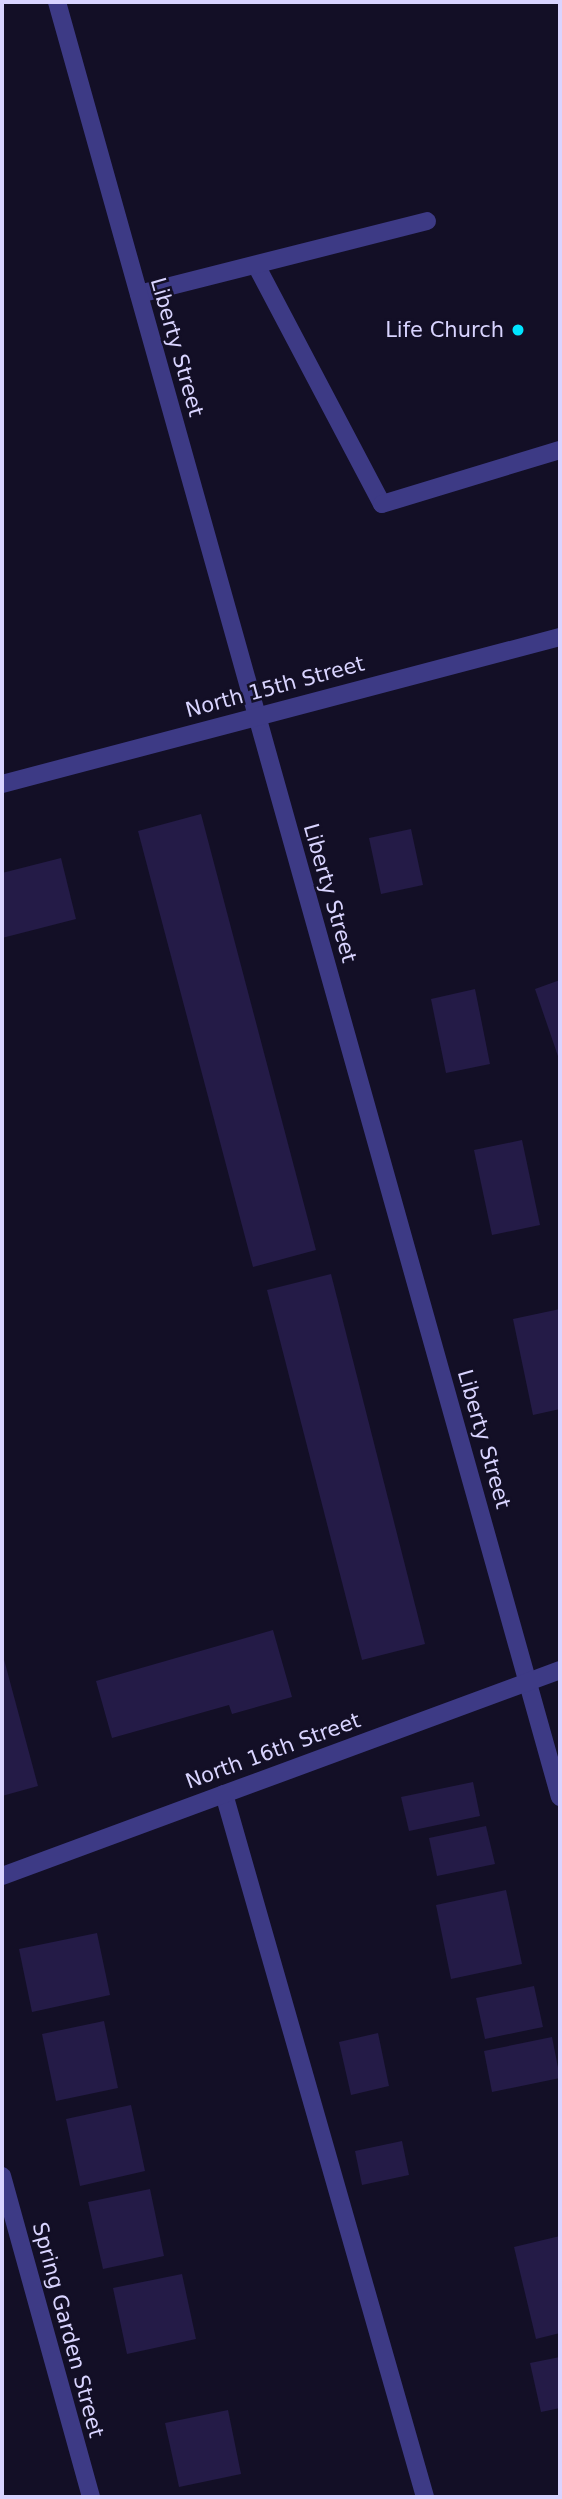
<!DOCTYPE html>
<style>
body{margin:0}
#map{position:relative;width:562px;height:2499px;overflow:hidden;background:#130f26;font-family:"DejaVu Sans",sans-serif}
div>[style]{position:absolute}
.building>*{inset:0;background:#241b47}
.service>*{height:18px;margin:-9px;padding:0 9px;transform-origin:9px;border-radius:9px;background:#3d3a85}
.minor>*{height:18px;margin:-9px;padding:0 9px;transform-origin:9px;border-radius:9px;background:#3d3a85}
.dots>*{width:19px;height:19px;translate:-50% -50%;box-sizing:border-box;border:4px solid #130f26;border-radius:50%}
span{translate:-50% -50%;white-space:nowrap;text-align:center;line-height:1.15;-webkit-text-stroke:5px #130f26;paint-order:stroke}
.poi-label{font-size:21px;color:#d9d4ff}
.right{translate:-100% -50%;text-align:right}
.street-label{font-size:21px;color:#d9d4ff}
.frame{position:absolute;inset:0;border:4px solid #d9d4ff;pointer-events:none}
</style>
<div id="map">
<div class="building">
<i style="clip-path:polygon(201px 814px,316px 1250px,253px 1267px,138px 831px)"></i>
<i style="clip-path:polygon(411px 829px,423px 885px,381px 894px,369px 838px)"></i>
<i style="clip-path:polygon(61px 858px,76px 919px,2px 938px,2px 873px)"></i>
<i style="clip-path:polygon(560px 980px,560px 1062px,535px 989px)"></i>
<i style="clip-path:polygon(475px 989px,490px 1064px,446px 1073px,431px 999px)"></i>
<i style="clip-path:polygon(522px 1140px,540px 1225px,492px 1235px,474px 1150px)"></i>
<i style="clip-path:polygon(331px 1274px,425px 1644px,362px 1660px,267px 1290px)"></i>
<i style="clip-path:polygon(560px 1309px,560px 1409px,533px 1415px,513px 1319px)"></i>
<i style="clip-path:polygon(273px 1630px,292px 1697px,232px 1714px,229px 1705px,112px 1738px,96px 1681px)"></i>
<i style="clip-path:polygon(2px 1652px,38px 1786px,2px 1796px)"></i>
<i style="clip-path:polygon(473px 1782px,480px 1816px,409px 1831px,401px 1797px)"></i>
<i style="clip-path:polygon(486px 1826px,495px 1864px,437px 1876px,429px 1838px)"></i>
<i style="clip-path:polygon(506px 1890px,522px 1964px,451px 1979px,436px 1905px)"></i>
<i style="clip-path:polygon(97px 1933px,110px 1995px,32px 2012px,19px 1949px)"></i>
<i style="clip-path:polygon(534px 1986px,543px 2027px,485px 2039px,476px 1998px)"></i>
<i style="clip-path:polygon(104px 2021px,118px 2088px,56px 2101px,42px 2034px)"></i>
<i style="clip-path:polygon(378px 2033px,389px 2086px,351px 2095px,339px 2042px)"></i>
<i style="clip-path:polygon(552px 2037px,560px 2078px,492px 2092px,484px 2051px)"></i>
<i style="clip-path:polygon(131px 2105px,145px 2171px,80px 2186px,66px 2119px)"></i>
<i style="clip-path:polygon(402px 2141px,409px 2175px,362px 2185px,355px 2151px)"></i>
<i style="clip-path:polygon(150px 2189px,164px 2256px,103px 2269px,88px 2202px)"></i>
<i style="clip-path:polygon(560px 2236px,560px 2333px,536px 2339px,514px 2247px)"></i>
<i style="clip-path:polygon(182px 2274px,196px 2339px,127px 2354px,113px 2288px)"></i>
<i style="clip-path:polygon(560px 2357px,560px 2408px,541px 2412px,530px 2363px)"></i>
<i style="clip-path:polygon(228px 2410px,241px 2474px,179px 2487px,165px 2423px)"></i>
</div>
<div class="service">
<i style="left:256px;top:265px;width:270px;rotate:62.2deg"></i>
<i style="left:382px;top:504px;width:186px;rotate:-16.9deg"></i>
<i style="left:139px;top:294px;width:297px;rotate:-14.2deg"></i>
<i style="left:224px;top:1794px;width:731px;rotate:74.04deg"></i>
</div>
<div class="minor">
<i style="left:57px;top:2px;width:1864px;rotate:74.35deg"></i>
<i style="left:2px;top:784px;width:577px;rotate:-14.76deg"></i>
<i style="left:2px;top:1876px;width:595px;rotate:-20.26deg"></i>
<i style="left:2px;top:2176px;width:333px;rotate:74.5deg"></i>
</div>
<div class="dots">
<i style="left:518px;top:330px;background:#00e5ff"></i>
</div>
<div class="poi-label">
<span class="right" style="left:504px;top:330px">Life Church</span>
</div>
<div class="street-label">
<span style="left:177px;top:347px;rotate:74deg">Liberty Street</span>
<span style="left:275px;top:687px;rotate:-15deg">North 15th Street</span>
<span style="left:330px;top:893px;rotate:74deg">Liberty Street</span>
<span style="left:484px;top:1439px;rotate:74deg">Liberty Street</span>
<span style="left:273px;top:1751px;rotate:-20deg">North 16th Street</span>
<span style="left:68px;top:2330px;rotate:75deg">Spring Garden Street</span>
</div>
<div class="frame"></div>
</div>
